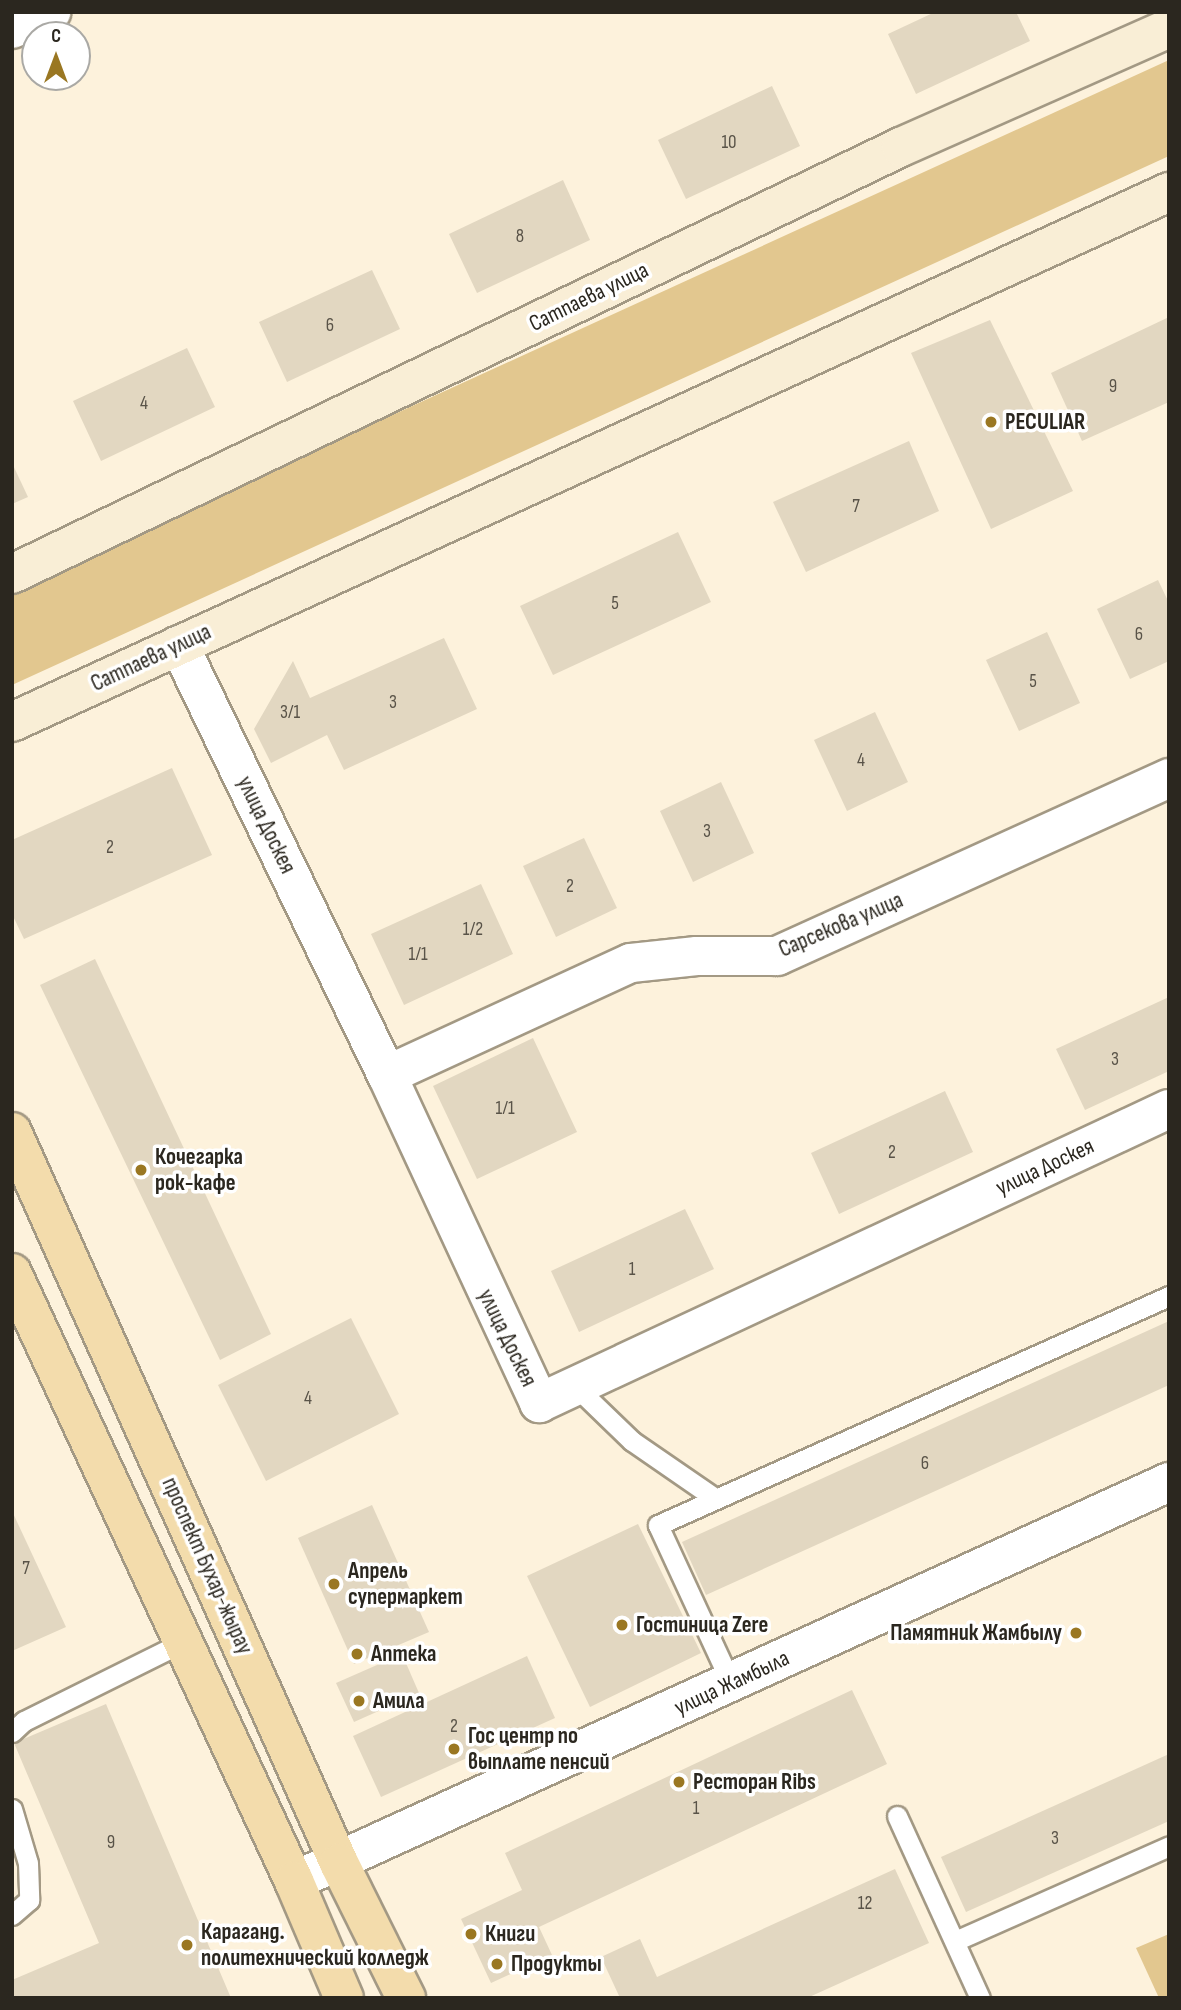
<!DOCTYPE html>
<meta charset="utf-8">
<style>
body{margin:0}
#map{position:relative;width:1181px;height:2010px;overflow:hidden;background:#fdf2dc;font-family:"Sofia Sans Condensed",sans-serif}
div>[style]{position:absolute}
.green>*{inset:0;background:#e2c78f}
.building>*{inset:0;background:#e2d7c1}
.roads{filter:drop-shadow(2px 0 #a39984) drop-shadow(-2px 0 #a39984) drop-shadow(0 2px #a39984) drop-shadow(0 -2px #a39984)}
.lane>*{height:19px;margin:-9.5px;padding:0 9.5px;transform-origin:9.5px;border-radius:9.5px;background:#fff}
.street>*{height:38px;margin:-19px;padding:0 19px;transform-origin:19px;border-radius:19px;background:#fff}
.secondary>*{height:38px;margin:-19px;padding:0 19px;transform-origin:19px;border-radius:19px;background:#f9eed6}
.primary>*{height:38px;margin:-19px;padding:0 19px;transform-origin:19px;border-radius:19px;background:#f3dcac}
.dots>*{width:19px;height:19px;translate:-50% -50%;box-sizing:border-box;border:4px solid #fff;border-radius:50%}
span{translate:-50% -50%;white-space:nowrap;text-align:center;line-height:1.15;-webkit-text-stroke:7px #fff;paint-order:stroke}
.number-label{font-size:19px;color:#595348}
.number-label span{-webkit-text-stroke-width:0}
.street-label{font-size:23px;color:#2b271f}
.poi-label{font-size:23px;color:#2b271f;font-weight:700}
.left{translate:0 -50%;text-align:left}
.right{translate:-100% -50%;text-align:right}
.frame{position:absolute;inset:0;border:14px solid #2b271f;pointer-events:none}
.north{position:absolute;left:21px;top:21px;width:70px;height:70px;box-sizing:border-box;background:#fff;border:2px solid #aaa9a5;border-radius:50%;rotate:0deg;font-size:19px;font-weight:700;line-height:28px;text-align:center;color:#2b271f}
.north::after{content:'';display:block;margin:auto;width:24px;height:32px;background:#9a7722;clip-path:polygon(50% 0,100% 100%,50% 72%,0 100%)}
</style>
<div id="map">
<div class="green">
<i style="clip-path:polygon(1169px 60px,1169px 156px,12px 685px,12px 589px)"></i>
<i style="clip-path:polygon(1169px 1934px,1169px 1998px,1159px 1998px,1136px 1948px)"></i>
</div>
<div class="building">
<i style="clip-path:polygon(935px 12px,1016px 12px,1030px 41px,916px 94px,888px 34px)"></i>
<i style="clip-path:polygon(772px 86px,800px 146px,686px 199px,658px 140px)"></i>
<i style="clip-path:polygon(563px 180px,590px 240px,477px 293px,449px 234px)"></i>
<i style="clip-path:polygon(372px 270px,400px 329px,287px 382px,259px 322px)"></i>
<i style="clip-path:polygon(1169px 317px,1169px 402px,1082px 441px,1051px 373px)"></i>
<i style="clip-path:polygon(990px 320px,1073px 491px,991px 529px,911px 353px)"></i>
<i style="clip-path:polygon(187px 348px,215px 407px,101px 461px,73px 401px)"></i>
<i style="clip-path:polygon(909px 441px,939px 511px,806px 572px,773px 502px)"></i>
<i style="clip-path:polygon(12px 463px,28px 497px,12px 504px)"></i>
<i style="clip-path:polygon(678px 532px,711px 602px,553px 675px,520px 606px)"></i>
<i style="clip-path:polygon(1158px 580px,1169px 603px,1169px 661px,1130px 679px,1097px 609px)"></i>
<i style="clip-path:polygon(1047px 632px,1080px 703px,1019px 731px,986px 660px)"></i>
<i style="clip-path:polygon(444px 638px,477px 709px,344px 770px,327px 735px,271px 763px,254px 729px,293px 661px,310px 698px)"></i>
<i style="clip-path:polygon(875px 712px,908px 782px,847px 811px,814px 740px)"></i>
<i style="clip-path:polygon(172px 768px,212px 855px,24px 939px,12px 914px,12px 840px)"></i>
<i style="clip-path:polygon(721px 782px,754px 853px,693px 882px,660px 811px)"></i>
<i style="clip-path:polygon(584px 838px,617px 908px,556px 937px,523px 866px)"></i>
<i style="clip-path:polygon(481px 884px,513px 954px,404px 1005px,371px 934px)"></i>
<i style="clip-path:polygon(95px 959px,271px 1334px,220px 1360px,40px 985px)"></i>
<i style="clip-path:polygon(1169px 997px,1169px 1071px,1085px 1110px,1056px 1049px)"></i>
<i style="clip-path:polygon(533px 1038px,577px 1132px,477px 1179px,433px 1086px)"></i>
<i style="clip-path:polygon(945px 1091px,973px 1152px,839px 1214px,811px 1153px)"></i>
<i style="clip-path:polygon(685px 1209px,714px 1269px,579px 1332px,551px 1271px)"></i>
<i style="clip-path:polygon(351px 1318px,399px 1414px,266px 1481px,218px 1385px)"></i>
<i style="clip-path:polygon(1169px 1321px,1169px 1385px,706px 1595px,682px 1542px)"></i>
<i style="clip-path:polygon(372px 1505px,429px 1632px,354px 1664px,298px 1538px)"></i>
<i style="clip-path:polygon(12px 1511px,66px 1627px,12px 1651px)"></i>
<i style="clip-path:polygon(638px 1524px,701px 1653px,590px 1707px,527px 1576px)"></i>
<i style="clip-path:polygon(402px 1654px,419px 1693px,354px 1722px,336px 1683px)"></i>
<i style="clip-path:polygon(527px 1656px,555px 1718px,381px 1797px,353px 1736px)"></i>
<i style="clip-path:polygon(852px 1690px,887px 1764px,539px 1927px,552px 1955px,491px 1983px,461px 1919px,522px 1890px,505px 1853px)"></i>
<i style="clip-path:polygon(106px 1704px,231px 1998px,12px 1998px,12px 1980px,99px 1943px,14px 1743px)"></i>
<i style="clip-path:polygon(1169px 1754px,1169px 1821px,966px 1912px,941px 1857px)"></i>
<i style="clip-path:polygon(895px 1869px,929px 1943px,807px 1998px,620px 1998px,601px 1957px,640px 1939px,657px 1977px)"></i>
</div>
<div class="roads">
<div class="lane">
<i style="left:575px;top:1386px;width:79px;rotate:44deg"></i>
<i style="left:632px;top:1441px;width:102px;rotate:34.6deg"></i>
<i style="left:731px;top:1683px;width:174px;rotate:-114.8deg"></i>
<i style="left:658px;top:1525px;width:560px;rotate:-24.14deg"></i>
<i style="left:12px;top:1732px;width:16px;rotate:-43deg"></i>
<i style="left:24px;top:1721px;width:178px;rotate:-26.4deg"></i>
<i style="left:12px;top:1809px;width:56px;rotate:73.5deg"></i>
<i style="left:28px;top:1863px;width:37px;rotate:88deg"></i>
<i style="left:29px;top:1900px;width:23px;rotate:139deg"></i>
<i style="left:897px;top:1816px;width:200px;rotate:65.5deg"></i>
<i style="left:955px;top:1941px;width:234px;rotate:-23.9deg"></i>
</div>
<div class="street">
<i style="left:12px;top:29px;width:43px;rotate:-23.6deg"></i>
<i style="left:179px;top:645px;width:478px;rotate:64.2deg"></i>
<i style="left:387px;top:1075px;width:362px;rotate:65.1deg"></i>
<i style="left:539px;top:1403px;width:695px;rotate:-25.02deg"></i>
<i style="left:387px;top:1075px;width:268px;rotate:-24.7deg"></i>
<i style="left:631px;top:963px;width:66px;rotate:-6.1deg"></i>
<i style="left:697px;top:956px;width:80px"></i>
<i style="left:777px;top:956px;width:431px;rotate:-24.4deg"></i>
<i style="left:294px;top:1881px;width:962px;rotate:-24.51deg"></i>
</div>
<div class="secondary">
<i style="left:12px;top:574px;width:986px;rotate:-25.66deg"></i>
<i style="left:901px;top:147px;width:293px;rotate:-23.9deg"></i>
<i style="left:12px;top:722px;width:1273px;rotate:-24.61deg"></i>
</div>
<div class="primary">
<i style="left:12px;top:1132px;width:801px;rotate:65.9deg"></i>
<i style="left:339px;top:1863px;width:151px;rotate:63.6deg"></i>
<i style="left:12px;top:1273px;width:670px;rotate:65.12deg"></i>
<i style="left:294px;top:1881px;width:127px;rotate:66.9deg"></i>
</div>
</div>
<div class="dots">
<i style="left:991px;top:422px;background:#9a7722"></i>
<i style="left:141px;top:1170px;background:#9a7722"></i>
<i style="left:334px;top:1584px;background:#9a7722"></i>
<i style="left:622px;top:1625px;background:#9a7722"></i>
<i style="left:1076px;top:1633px;background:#9a7722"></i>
<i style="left:357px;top:1654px;background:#9a7722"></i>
<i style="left:359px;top:1701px;background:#9a7722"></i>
<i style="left:454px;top:1749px;background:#9a7722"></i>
<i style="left:679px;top:1782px;background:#9a7722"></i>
<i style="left:471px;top:1934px;background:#9a7722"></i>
<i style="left:187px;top:1945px;background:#9a7722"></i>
<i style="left:497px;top:1964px;background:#9a7722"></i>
</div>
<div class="number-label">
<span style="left:729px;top:143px">10</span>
<span style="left:520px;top:237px">8</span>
<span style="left:330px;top:326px">6</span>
<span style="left:1113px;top:387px">9</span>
<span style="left:144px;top:404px">4</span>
<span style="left:856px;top:507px">7</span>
<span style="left:615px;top:604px">5</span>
<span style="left:1139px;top:635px">6</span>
<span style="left:1033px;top:682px">5</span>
<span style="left:393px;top:703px">3</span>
<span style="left:290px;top:713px">3/1</span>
<span style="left:861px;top:761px">4</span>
<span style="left:707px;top:832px">3</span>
<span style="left:110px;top:848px">2</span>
<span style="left:570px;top:887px">2</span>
<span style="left:473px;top:930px">1/2</span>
<span style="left:418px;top:955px">1/1</span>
<span style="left:1115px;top:1060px">3</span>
<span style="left:505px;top:1109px">1/1</span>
<span style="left:892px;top:1153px">2</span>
<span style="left:632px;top:1270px">1</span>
<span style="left:308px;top:1399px">4</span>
<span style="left:925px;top:1464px">6</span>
<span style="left:26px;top:1569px">7</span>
<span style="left:454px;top:1727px">2</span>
<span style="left:696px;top:1809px">1</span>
<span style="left:1055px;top:1839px">3</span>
<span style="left:111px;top:1843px">9</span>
<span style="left:865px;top:1904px">12</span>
</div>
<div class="street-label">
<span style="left:589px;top:297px;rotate:-26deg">Сатпаева улица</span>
<span style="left:151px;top:658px;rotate:-25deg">Сатпаева улица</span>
<span style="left:266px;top:825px;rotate:64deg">улица Доскея</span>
<span style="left:841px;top:925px;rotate:-23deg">Сарсекова улица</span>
<span style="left:1045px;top:1167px;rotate:-25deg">улица Доскея</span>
<span style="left:507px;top:1338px;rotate:64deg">улица Доскея</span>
<span style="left:207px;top:1566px;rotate:66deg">проспект Бухар-жырау</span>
<span style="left:732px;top:1683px;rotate:-25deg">улица Жамбыла</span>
</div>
<div class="poi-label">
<span class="left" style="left:1005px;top:422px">PECULIAR</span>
<span class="left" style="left:155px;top:1170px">Кочегарка<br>рок-кафе</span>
<span class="left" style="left:348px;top:1584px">Апрель<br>супермаркет</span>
<span class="left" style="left:636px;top:1625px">Гостиница Zere</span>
<span class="right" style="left:1062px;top:1633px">Памятник Жамбылу</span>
<span class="left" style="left:371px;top:1654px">Аптека</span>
<span class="left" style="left:373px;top:1701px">Амила</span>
<span class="left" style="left:468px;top:1749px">Гос центр по<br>выплате пенсий</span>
<span class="left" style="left:693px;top:1782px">Ресторан Ribs</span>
<span class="left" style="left:201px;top:1945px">Караганд.<br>политехнический колледж</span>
<span class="left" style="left:485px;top:1934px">Книги</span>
<span class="left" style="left:511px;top:1964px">Продукты</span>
</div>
<div class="frame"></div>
<div class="north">С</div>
</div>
